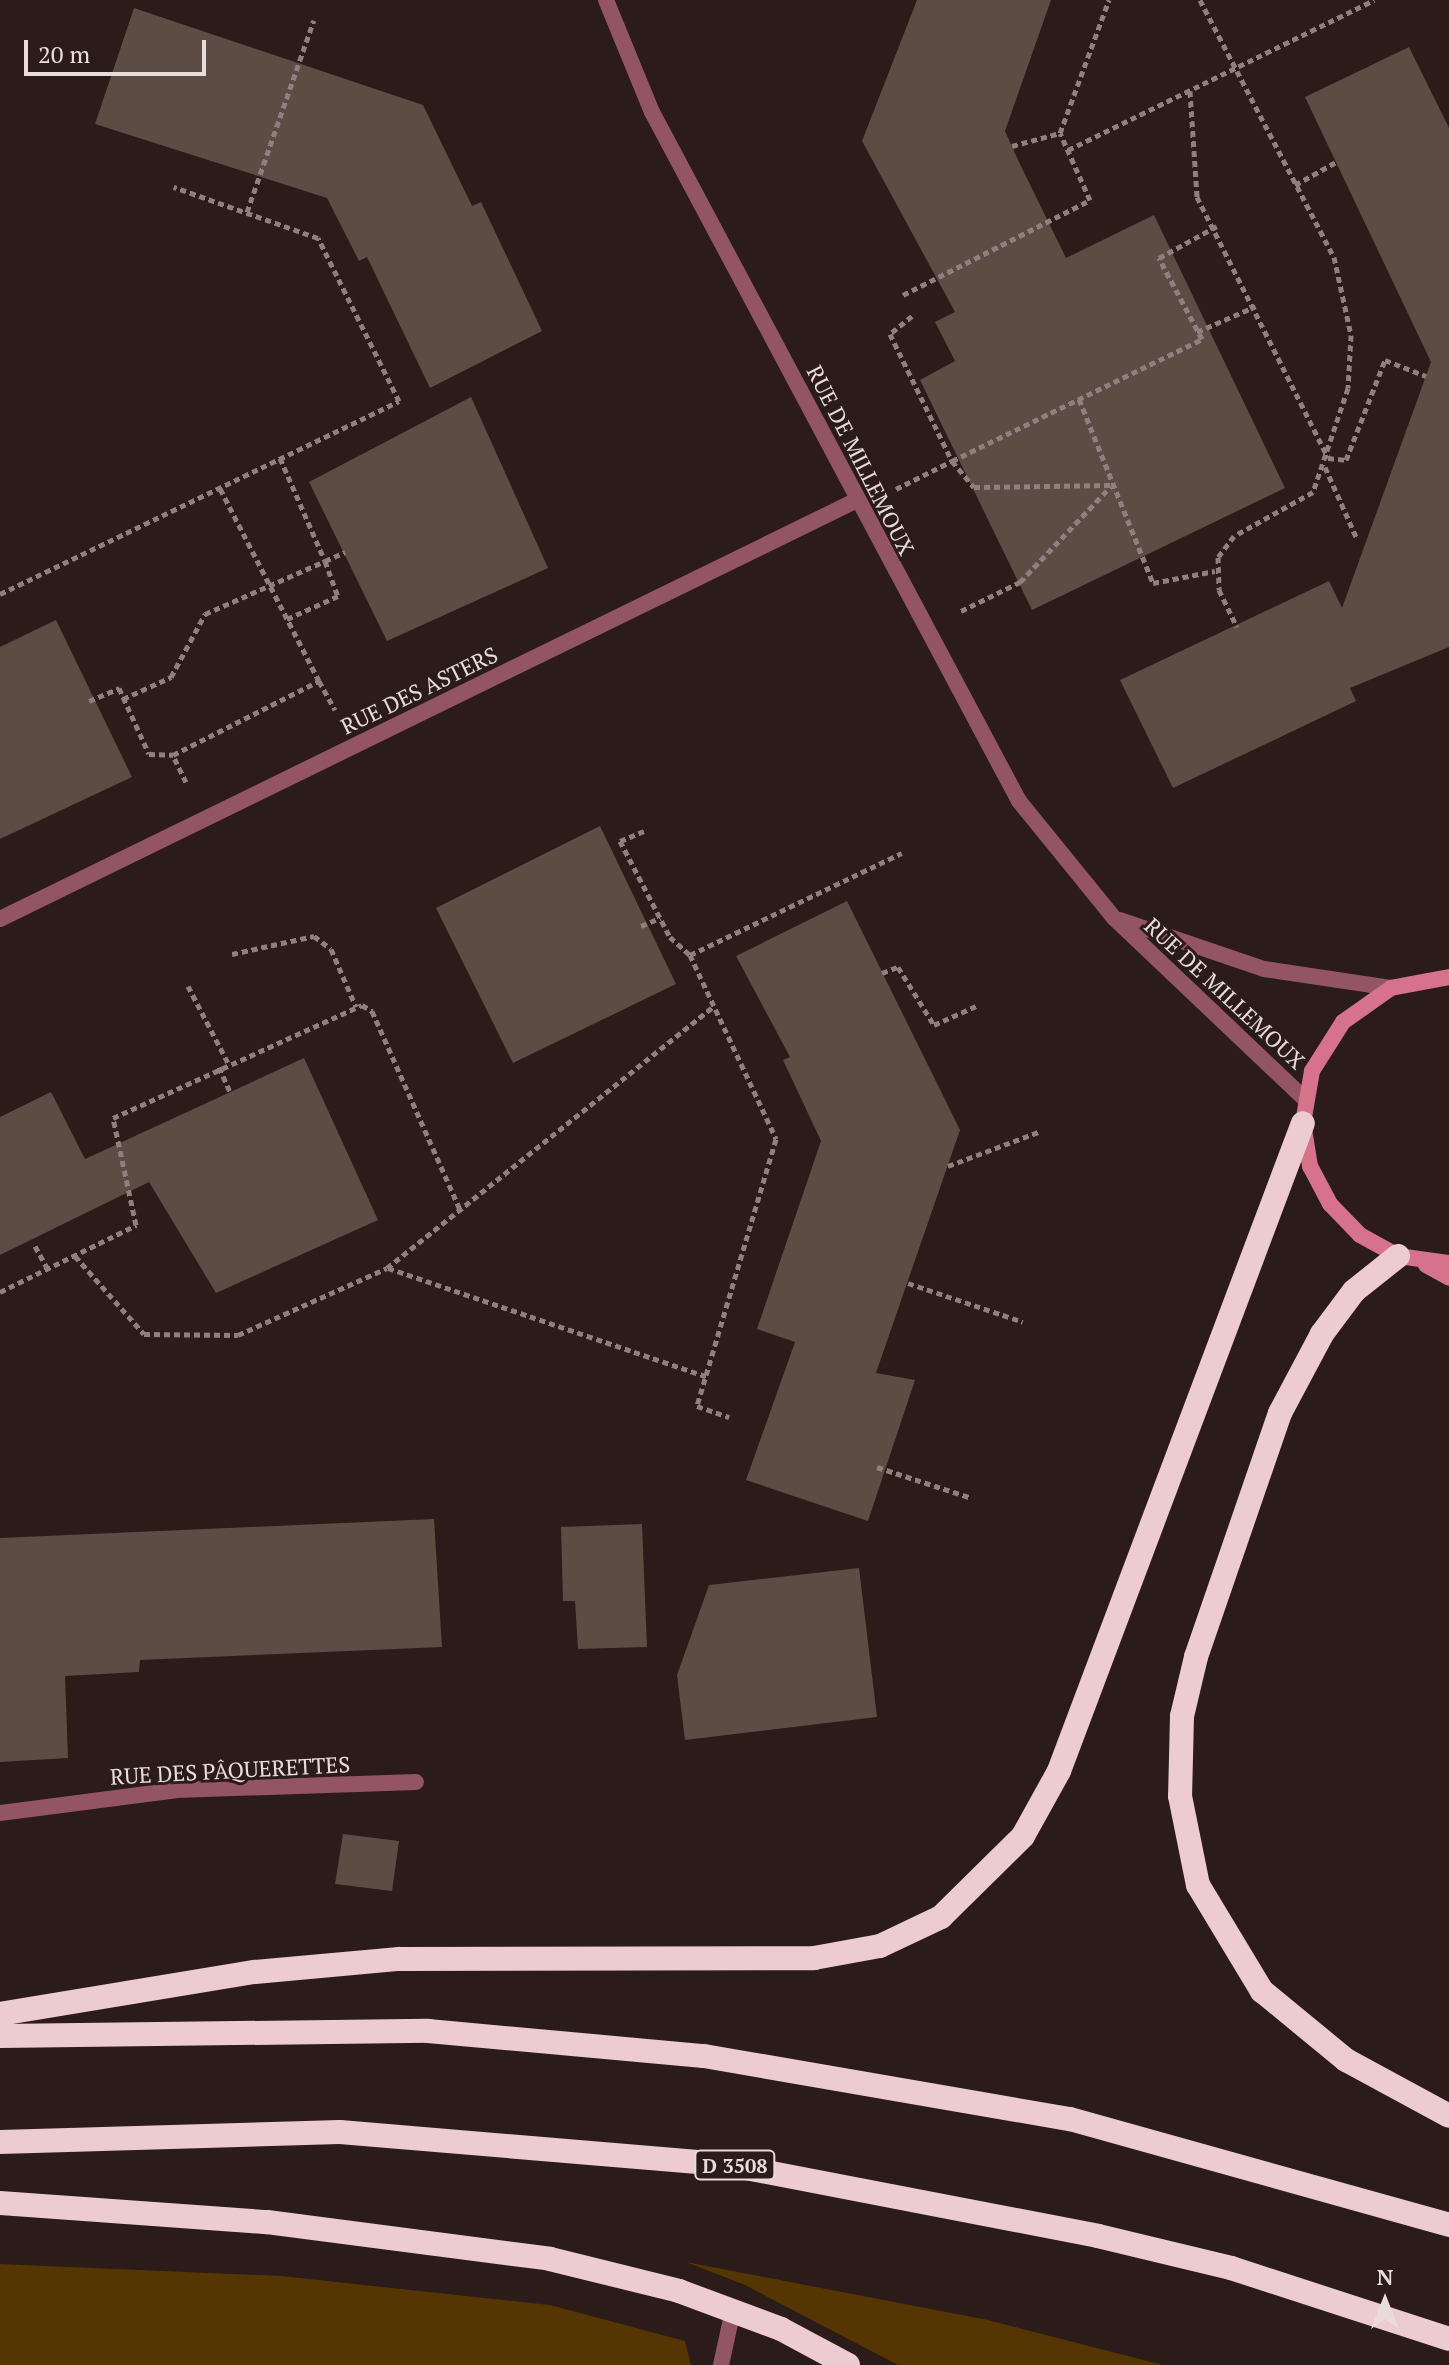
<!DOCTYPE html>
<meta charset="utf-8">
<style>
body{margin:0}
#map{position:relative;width:1449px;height:2365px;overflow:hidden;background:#2b1b19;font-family:"PT Serif",serif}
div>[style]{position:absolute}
.green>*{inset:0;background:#553502}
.building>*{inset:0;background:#5b4c44}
.path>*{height:5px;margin-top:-2.5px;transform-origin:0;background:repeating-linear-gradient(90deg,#8e807e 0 6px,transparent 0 10px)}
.lane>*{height:16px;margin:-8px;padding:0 8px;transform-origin:8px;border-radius:8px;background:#935563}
.street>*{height:16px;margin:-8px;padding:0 8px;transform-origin:8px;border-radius:8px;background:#935563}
.secondary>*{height:16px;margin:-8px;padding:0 8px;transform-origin:8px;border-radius:8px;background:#d6728a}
.highway>*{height:24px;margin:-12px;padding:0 12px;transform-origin:12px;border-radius:12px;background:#ecccd1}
span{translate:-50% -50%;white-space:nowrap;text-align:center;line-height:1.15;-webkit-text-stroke:6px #2b1b19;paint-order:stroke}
.shield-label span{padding:2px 6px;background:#2b1b19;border:2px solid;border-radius:6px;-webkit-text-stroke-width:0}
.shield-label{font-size:20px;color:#e8dddb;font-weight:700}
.street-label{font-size:22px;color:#e8dddb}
.north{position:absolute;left:1345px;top:2261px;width:80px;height:80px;-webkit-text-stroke:6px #2b1b19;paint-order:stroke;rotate:0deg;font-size:22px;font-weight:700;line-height:32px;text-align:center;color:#e8dddb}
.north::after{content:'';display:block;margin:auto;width:28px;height:36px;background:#e8dddb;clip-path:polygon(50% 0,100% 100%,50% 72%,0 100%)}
.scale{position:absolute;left:24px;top:40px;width:182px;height:36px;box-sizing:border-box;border:4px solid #e8dddb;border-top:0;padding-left:10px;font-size:24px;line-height:28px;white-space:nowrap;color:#e8dddb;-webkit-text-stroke:6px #2b1b19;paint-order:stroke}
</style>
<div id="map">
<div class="green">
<i style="clip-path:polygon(686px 2262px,988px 2320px,1163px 2365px,898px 2365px,745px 2285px)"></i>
<i style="clip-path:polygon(0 2264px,281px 2276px,550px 2305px,685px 2341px,691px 2365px,0 2365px)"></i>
</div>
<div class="building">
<i style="clip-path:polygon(917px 0,1051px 0,1005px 131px,1018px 160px,1066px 258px,1154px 215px,1285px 488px,1032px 610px,920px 380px,955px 361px,935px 322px,955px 312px,862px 141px)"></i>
<i style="clip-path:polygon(134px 8px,423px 105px,472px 206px,481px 202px,542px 331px,430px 388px,367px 257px,359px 261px,327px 198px,95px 124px)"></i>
<i style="clip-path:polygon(1409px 47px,1449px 128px,1449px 647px,1350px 688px,1356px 701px,1173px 788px,1120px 680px,1329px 581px,1342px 608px,1431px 362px,1305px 97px)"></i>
<i style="clip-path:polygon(471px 397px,548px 568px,387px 641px,309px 482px)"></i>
<i style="clip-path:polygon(56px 620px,132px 777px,0 839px,0 647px)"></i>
<i style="clip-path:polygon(600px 826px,676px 984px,513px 1063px,436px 908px)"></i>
<i style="clip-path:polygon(847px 901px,960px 1130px,876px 1373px,915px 1380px,868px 1521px,746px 1480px,795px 1342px,757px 1329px,821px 1141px,783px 1060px,790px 1057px,736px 956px)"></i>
<i style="clip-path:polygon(304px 1058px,378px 1220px,216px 1293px,149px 1182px,0 1255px,0 1117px,51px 1092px,85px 1159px)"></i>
<i style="clip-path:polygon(434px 1519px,442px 1647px,140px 1660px,139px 1672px,65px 1676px,68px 1758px,0 1762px,0 1538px)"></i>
<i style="clip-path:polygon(642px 1524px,647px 1647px,578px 1649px,575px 1601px,563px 1601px,561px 1527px)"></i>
<i style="clip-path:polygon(859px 1568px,877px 1717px,685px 1740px,677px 1675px,709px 1585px)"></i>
<i style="clip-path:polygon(343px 1834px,399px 1841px,392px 1891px,335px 1884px)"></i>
</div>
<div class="path">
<i style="left:1200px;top:0;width:290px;rotate:62.5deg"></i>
<i style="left:1334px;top:257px;width:80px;rotate:77.7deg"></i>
<i style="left:1351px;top:335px;width:53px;rotate:93.2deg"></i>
<i style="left:1348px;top:388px;width:110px;rotate:108.6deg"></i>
<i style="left:1313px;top:492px;width:90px;rotate:150.9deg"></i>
<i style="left:1234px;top:536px;width:26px;rotate:127deg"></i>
<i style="left:1218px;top:557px;width:33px;rotate:88deg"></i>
<i style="left:1219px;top:590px;width:41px;rotate:64.1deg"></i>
<i style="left:1190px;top:91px;width:106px;rotate:86.2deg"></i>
<i style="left:1197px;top:197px;width:292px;rotate:63.3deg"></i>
<i style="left:1328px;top:458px;width:18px;rotate:6deg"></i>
<i style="left:1346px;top:460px;width:107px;rotate:-68.7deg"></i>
<i style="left:1385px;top:360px;width:44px;rotate:21.3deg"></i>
<i style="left:1012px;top:146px;width:50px;rotate:-15.2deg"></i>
<i style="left:1068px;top:150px;width:341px;rotate:-26.1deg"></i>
<i style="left:1295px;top:185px;width:47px;rotate:-29.3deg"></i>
<i style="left:247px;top:212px;width:203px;rotate:-70.8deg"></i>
<i style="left:903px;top:295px;width:210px;rotate:-26.9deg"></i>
<i style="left:1090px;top:200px;width:73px;rotate:-114.1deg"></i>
<i style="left:1060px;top:133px;width:142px;rotate:-69.8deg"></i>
<i style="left:912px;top:316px;width:28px;rotate:141deg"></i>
<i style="left:890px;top:334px;width:141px;rotate:64deg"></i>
<i style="left:952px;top:461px;width:278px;rotate:-26deg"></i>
<i style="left:1202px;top:339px;width:92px;rotate:-118deg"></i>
<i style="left:1159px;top:258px;width:66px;rotate:-28.9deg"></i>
<i style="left:1197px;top:332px;width:64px;rotate:-23.8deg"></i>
<i style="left:1079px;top:399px;width:198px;rotate:68.1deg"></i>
<i style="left:1153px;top:583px;width:63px;rotate:-11deg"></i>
<i style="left:280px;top:458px;width:112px;rotate:66.4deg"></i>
<i style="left:325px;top:561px;width:22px;rotate:-24deg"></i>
<i style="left:1325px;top:467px;width:79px;rotate:66deg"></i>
<i style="left:896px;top:489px;width:63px;rotate:-26.6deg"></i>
<i style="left:952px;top:461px;width:34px;rotate:50deg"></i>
<i style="left:974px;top:487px;width:137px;rotate:-0.8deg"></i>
<i style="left:0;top:594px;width:443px;rotate:-25.8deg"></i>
<i style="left:399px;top:401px;width:182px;rotate:-116.4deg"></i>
<i style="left:318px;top:238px;width:153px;rotate:-160.5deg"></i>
<i style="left:961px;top:611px;width:66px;rotate:-26.2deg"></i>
<i style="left:1020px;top:582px;width:132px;rotate:-46.5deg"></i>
<i style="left:319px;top:681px;width:33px;rotate:61deg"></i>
<i style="left:123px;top:699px;width:53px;rotate:-24.6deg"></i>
<i style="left:171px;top:677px;width:72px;rotate:-61.6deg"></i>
<i style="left:205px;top:614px;width:131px;rotate:-23.8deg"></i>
<i style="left:325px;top:561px;width:37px;rotate:70deg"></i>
<i style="left:338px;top:596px;width:56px;rotate:155.7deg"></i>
<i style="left:89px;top:701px;width:33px;rotate:-23deg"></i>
<i style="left:119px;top:688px;width:72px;rotate:65.6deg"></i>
<i style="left:149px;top:754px;width:24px;rotate:2deg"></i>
<i style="left:186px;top:782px;width:30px;rotate:-116deg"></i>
<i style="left:173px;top:755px;width:164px;rotate:-26.9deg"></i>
<i style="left:319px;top:681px;width:217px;rotate:-117.2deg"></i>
<i style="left:644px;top:831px;width:26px;rotate:157deg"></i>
<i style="left:620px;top:841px;width:108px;rotate:62.5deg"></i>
<i style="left:670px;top:937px;width:27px;rotate:42deg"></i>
<i style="left:690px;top:955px;width:203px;rotate:64.9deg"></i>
<i style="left:776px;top:1139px;width:278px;rotate:106.5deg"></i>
<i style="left:697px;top:1406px;width:34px;rotate:19deg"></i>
<i style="left:641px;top:926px;width:21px;rotate:-23deg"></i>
<i style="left:232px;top:954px;width:84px;rotate:-12.4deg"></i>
<i style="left:314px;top:936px;width:21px;rotate:37deg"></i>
<i style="left:331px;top:949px;width:63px;rotate:66.7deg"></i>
<i style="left:690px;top:955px;width:235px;rotate:-25.7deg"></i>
<i style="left:882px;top:973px;width:17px;rotate:-21deg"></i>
<i style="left:898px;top:967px;width:68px;rotate:58.2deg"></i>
<i style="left:934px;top:1025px;width:48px;rotate:-24.4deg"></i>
<i style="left:188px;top:986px;width:87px;rotate:62.5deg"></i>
<i style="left:219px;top:1067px;width:30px;rotate:66deg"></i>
<i style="left:948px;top:1166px;width:99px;rotate:-20.6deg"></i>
<i style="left:35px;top:1246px;width:26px;rotate:61deg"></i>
<i style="left:75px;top:1256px;width:104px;rotate:48.5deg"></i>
<i style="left:144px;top:1334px;width:94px;rotate:0.6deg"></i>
<i style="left:238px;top:1335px;width:163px;rotate:-24.2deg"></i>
<i style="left:387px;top:1268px;width:419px;rotate:-38.7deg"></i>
<i style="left:388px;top:1268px;width:336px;rotate:18.8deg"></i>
<i style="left:908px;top:1283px;width:121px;rotate:18.7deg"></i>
<i style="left:0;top:1292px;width:152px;rotate:-26.2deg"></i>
<i style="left:136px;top:1225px;width:109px;rotate:-102.1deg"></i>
<i style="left:113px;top:1118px;width:273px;rotate:-24.4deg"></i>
<i style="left:362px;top:1005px;width:12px;rotate:31deg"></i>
<i style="left:372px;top:1011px;width:218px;rotate:66.1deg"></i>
<i style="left:877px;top:1467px;width:97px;rotate:18.1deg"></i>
</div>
<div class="lane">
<i style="left:721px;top:2365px;width:56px;rotate:-77.7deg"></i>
</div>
<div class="street">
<i style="left:606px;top:0;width:121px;rotate:67.7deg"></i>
<i style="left:652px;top:112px;width:781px;rotate:61.96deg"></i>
<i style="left:1019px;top:801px;width:151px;rotate:50.9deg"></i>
<i style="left:1114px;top:918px;width:263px;rotate:43.5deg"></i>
<i style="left:0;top:919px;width:954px;rotate:-26.05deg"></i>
<i style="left:1120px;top:920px;width:152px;rotate:18.8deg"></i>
<i style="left:1264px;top:969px;width:128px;rotate:8.5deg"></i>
<i style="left:0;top:1813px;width:177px;rotate:-7.4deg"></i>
<i style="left:176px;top:1790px;width:240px;rotate:-1.9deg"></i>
</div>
<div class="secondary">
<i style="left:1449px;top:977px;width:59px;rotate:169.3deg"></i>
<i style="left:1391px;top:988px;width:59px;rotate:144.7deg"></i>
<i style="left:1343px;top:1022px;width:58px;rotate:122.3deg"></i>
<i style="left:1312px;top:1071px;width:53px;rotate:99.8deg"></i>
<i style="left:1303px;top:1123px;width:44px;rotate:80.8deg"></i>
<i style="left:1310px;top:1166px;width:43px;rotate:62.2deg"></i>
<i style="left:1330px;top:1204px;width:43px;rotate:45.9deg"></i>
<i style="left:1360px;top:1235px;width:43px;rotate:28.9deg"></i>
<i style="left:1398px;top:1256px;width:51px;rotate:7.8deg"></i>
<i style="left:1426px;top:1265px;width:26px;rotate:29deg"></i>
</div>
<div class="highway">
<i style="left:1398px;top:1256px;width:56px;rotate:141.5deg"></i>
<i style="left:1354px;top:1291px;width:54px;rotate:126.7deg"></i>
<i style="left:1322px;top:1334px;width:89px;rotate:118deg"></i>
<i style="left:1280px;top:1413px;width:258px;rotate:109deg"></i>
<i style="left:1196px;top:1657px;width:61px;rotate:103.3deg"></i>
<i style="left:1182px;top:1716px;width:80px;rotate:91.4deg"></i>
<i style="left:1180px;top:1796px;width:91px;rotate:78.6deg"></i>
<i style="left:1198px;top:1885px;width:124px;rotate:58.9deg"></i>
<i style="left:1262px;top:1991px;width:109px;rotate:39.4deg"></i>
<i style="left:1346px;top:2060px;width:117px;rotate:28.5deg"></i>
<i style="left:0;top:2014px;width:258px;rotate:-9.4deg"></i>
<i style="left:255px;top:1972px;width:145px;rotate:-5.2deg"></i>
<i style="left:399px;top:1959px;width:415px;rotate:-0.1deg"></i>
<i style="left:814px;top:1958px;width:67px;rotate:-10.3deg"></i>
<i style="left:880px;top:1946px;width:68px;rotate:-25.4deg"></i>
<i style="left:941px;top:1917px;width:115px;rotate:-44.6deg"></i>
<i style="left:1023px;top:1836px;width:74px;rotate:-61deg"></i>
<i style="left:1059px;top:1771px;width:692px;rotate:-69.37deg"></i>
<i style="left:0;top:2036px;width:428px;rotate:-0.7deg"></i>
<i style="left:428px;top:2031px;width:277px;rotate:5.2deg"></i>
<i style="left:704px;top:2056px;width:371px;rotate:9.8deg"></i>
<i style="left:1070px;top:2119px;width:394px;rotate:15.6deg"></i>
<i style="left:0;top:2142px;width:340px;rotate:-1.7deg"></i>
<i style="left:340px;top:2132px;width:386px;rotate:4.8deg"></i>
<i style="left:725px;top:2164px;width:380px;rotate:10.9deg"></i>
<i style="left:1098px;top:2236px;width:137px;rotate:13.5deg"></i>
<i style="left:1231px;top:2268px;width:229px;rotate:18deg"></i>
<i style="left:0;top:2203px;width:268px;rotate:4.1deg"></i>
<i style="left:267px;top:2222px;width:285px;rotate:7.4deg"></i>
<i style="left:550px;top:2259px;width:133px;rotate:13.9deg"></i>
<i style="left:679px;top:2291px;width:109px;rotate:20.4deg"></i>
<i style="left:781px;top:2329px;width:76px;rotate:28.2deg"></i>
</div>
<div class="shield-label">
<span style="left:735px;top:2165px">D 3508</span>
</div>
<div class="street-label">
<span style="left:861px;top:460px;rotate:63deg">RUE DE MILLEMOUX</span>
<span style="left:419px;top:690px;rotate:-26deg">RUE DES ASTERS</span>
<span style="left:1225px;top:993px;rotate:43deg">RUE DE MILLEMOUX</span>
<span style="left:230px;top:1770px;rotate:-3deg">RUE DES PÂQUERETTES</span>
</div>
<div class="north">N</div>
<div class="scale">20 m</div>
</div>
